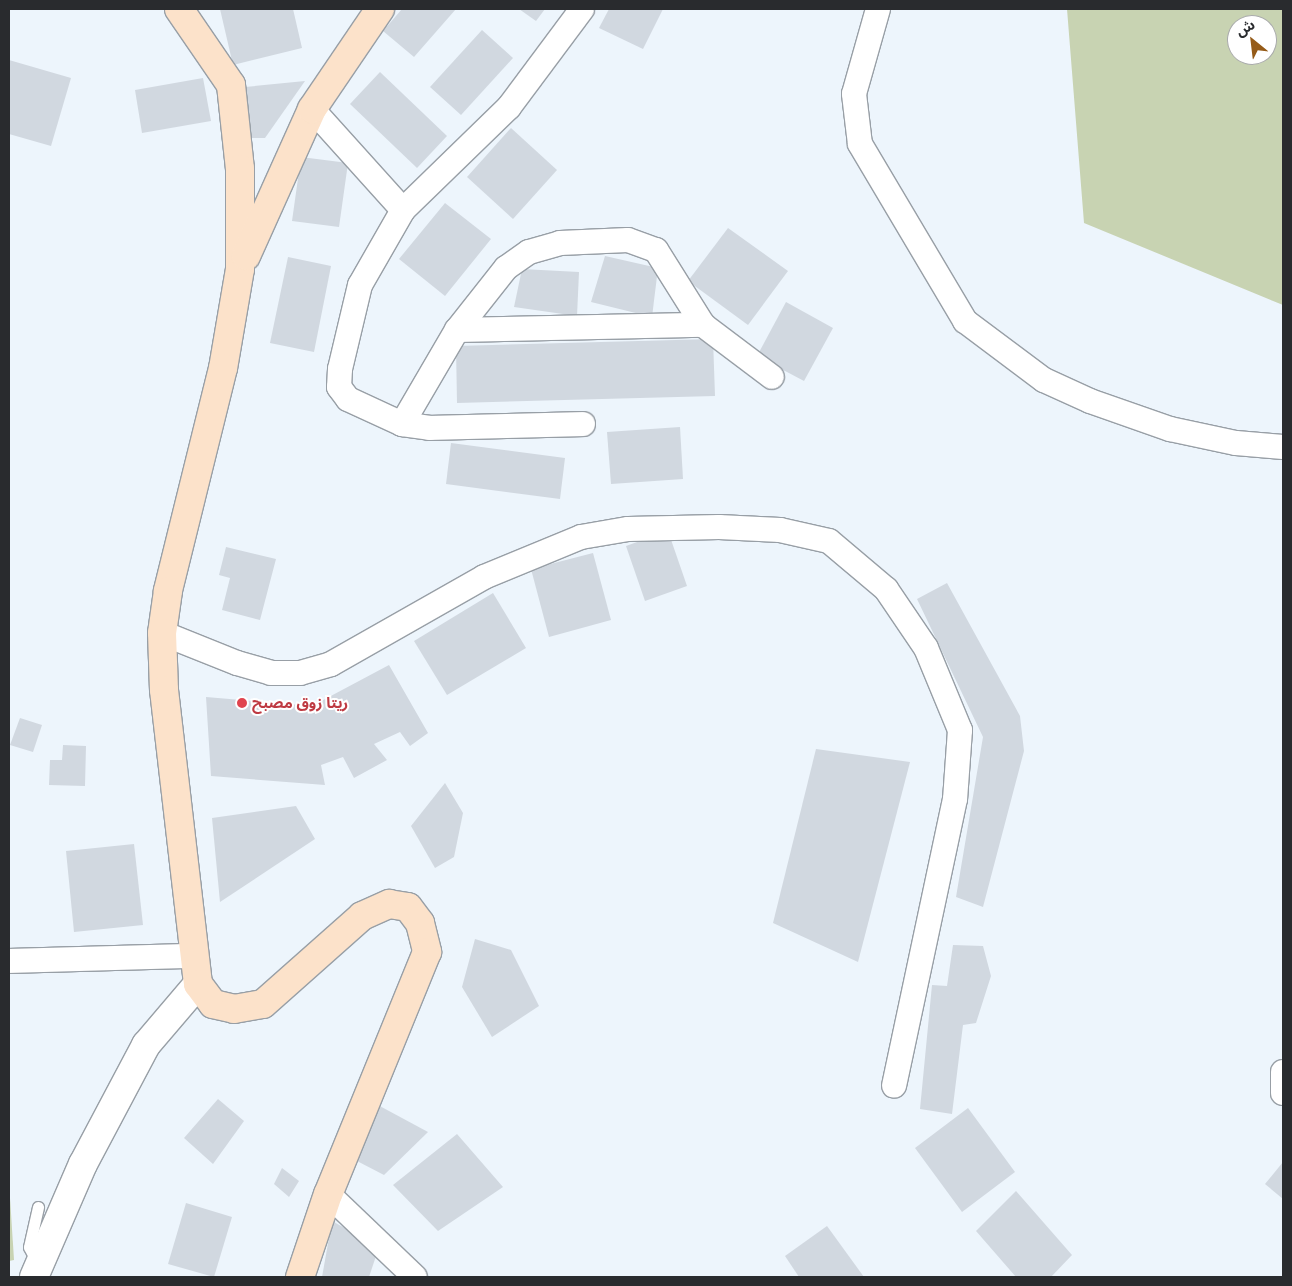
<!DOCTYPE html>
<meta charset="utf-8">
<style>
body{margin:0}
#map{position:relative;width:1292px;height:1286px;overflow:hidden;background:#edf5fc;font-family:"Golos Text","Noto Sans Arabic",sans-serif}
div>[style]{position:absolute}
.green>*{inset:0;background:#c8d3b2}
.building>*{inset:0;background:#d1d8e0}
.roads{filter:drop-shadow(1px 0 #989fa6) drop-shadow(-1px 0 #989fa6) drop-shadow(0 1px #989fa6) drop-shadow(0 -1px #989fa6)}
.service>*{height:11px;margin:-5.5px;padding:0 5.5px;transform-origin:5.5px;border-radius:5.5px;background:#fff}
.minor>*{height:24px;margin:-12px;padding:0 12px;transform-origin:12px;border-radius:12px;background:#fff}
.tertiary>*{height:28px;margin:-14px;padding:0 14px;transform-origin:14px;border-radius:14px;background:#fff}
.secondary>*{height:28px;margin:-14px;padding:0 14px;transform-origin:14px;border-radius:14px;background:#fce2ca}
.dots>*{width:14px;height:14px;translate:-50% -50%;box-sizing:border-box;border:2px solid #fff;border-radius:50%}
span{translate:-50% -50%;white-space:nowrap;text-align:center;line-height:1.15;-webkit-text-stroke:4px #fff;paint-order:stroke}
.health-label{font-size:15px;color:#be3a42;font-weight:700}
.left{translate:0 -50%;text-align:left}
.frame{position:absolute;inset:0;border:10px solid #292b2e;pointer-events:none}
.north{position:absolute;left:1227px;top:15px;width:50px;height:50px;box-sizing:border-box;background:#fff;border:1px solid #a9aaab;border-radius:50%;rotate:331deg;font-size:14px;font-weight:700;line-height:20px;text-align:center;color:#292b2e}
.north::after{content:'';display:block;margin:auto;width:18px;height:22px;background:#955b18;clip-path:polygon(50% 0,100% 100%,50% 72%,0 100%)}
</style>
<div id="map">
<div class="green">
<i style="clip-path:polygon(evenodd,1067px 9px,1283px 9px,1283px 305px,1084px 223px,1067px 9px,1237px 25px,1267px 25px,1267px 55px,1237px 55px,1237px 25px)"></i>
<i style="clip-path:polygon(9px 1182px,14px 1260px,9px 1261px)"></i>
</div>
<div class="building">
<i style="clip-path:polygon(220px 9px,293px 9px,302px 48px,233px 65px)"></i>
<i style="clip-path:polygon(402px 9px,456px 9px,414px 57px,383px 31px)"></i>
<i style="clip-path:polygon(519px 9px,545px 9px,536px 21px)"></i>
<i style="clip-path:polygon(609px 9px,663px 9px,643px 49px,599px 28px)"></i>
<i style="clip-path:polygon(482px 30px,513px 58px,461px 115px,430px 87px)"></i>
<i style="clip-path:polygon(9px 60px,71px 78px,51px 146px,9px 134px)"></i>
<i style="clip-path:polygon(380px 72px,447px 136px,417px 168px,350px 104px)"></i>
<i style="clip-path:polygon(203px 78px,211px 121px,142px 133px,135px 90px)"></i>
<i style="clip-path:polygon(305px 81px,265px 138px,249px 138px,245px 87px)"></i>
<i style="clip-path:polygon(511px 128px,557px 170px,513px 219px,467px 177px)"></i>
<i style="clip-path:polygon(301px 157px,348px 163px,339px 227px,292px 221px)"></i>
<i style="clip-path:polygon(445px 203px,491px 239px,445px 296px,399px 259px)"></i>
<i style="clip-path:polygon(728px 228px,788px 271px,748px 325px,688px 281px)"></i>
<i style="clip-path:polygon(605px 256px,658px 268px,652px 317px,591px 302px)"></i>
<i style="clip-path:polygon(288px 257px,331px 266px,314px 352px,270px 343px)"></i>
<i style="clip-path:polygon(522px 269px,579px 272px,577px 316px,514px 307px)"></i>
<i style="clip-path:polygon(786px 302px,833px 328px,804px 381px,757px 356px)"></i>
<i style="clip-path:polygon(713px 339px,715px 396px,457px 403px,456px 346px)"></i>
<i style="clip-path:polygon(680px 427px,683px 479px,611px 484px,607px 432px)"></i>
<i style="clip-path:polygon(451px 443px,565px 458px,560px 499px,446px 484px)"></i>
<i style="clip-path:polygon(668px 531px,687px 586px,645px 601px,626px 546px)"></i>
<i style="clip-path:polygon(226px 547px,276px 559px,260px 620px,222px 610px,230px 578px,219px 575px)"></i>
<i style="clip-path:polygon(593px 553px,611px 620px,549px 637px,531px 569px)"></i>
<i style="clip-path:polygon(947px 583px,1020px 716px,1024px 751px,983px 907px,956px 897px,983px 737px,917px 599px)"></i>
<i style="clip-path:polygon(493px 593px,526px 648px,447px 695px,414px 641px)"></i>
<i style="clip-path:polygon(389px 665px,428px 733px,410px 746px,400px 732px,374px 744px,387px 760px,354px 778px,343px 757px,321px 765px,325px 785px,211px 776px,206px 697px,312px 706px)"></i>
<i style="clip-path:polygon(20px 718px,42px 725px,33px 752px,10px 745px)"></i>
<i style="clip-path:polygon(63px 745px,86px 746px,85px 786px,49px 785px,50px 760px,62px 760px)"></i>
<i style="clip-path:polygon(816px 749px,910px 762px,858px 962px,773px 923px)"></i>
<i style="clip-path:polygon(445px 783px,463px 813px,454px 857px,435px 868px,411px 826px)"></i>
<i style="clip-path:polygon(296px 806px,315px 839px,220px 902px,212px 818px)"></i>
<i style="clip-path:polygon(134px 844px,143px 925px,74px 932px,66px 851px)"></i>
<i style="clip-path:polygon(475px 939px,511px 950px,539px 1006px,492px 1037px,462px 987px)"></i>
<i style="clip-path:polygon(953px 945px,983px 946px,991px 976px,976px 1023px,963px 1025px,952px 1114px,920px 1109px,932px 985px,947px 986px)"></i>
<i style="clip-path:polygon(218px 1099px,244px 1121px,213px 1164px,184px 1138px)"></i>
<i style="clip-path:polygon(376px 1104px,428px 1132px,384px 1175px,357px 1161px)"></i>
<i style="clip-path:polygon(968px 1108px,1015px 1172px,962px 1212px,915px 1148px)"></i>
<i style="clip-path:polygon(457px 1134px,503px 1187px,438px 1231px,393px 1185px)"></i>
<i style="clip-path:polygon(1283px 1162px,1283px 1199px,1265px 1184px)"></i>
<i style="clip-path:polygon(282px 1168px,299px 1181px,289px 1197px,274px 1184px)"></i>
<i style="clip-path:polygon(1016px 1191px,1072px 1255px,1051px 1277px,1016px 1277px,976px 1231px)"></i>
<i style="clip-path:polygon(186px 1203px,232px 1217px,214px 1277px,168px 1264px)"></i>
<i style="clip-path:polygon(332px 1221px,379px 1247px,369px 1277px,322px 1277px)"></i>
<i style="clip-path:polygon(827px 1226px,864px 1277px,799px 1277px,785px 1256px)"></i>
</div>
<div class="roads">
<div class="service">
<i style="left:38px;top:1264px;width:19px;rotate:-118deg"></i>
<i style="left:29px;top:1247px;width:41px;rotate:-77.3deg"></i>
</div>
<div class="minor">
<i style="left:878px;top:9px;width:88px;rotate:105.8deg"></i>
<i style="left:854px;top:94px;width:50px;rotate:83.2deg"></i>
<i style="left:860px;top:144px;width:206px;rotate:59.3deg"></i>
<i style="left:965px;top:321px;width:99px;rotate:36.8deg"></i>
<i style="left:1044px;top:380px;width:51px;rotate:24.5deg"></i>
<i style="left:1090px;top:401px;width:85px;rotate:19.3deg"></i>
<i style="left:1170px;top:429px;width:67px;rotate:12deg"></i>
<i style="left:1236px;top:443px;width:47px;rotate:4.9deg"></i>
<i style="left:312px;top:109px;width:136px;rotate:48deg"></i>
<i style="left:403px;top:210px;width:148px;rotate:-44.2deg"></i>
<i style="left:509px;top:107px;width:122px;rotate:-53.3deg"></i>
<i style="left:403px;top:210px;width:86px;rotate:119.8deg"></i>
<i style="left:360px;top:285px;width:86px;rotate:103.4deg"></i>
<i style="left:340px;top:369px;width:18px;rotate:93deg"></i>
<i style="left:339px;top:387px;width:15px;rotate:53deg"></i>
<i style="left:348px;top:399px;width:60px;rotate:24.8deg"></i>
<i style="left:402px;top:424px;width:28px;rotate:8deg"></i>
<i style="left:430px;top:428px;width:153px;rotate:-1.5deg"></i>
<i style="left:457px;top:330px;width:246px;rotate:-1.2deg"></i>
<i style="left:402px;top:424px;width:109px;rotate:-59.7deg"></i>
<i style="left:457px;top:330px;width:79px;rotate:-51.7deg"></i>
<i style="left:506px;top:268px;width:28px;rotate:-35deg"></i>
<i style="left:529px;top:252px;width:32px;rotate:-16deg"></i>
<i style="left:560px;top:243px;width:68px;rotate:-2.5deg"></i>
<i style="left:628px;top:240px;width:30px;rotate:20deg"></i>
<i style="left:656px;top:250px;width:89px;rotate:57.9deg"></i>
<i style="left:703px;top:325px;width:86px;rotate:37deg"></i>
<i style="left:162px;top:633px;width:81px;rotate:21.8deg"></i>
<i style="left:237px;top:663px;width:35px;rotate:16deg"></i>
<i style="left:271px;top:673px;width:29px"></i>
<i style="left:300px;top:673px;width:32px;rotate:-16deg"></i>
<i style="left:331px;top:664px;width:176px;rotate:-29.6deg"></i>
<i style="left:484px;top:577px;width:105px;rotate:-22.4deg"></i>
<i style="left:581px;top:537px;width:48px;rotate:-9.7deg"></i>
<i style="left:628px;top:529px;width:91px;rotate:-1.3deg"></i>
<i style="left:719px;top:527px;width:61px;rotate:2.8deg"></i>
<i style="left:780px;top:530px;width:50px;rotate:12.7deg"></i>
<i style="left:829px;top:541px;width:75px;rotate:40.1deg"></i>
<i style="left:886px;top:589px;width:71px;rotate:55.9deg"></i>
<i style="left:926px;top:648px;width:89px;rotate:67.5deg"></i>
<i style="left:960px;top:730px;width:69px;rotate:94.1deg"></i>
<i style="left:955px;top:799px;width:293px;rotate:102deg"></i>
<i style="left:9px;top:961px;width:183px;rotate:-1.6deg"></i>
<i style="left:1283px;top:1072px;width:21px;rotate:90deg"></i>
<i style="left:328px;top:1194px;width:120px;rotate:43.7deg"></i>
</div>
<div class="tertiary">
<i style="left:34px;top:1277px;width:123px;rotate:-66.6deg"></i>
<i style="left:83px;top:1164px;width:135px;rotate:-62.1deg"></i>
<i style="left:146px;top:1045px;width:80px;rotate:-49.6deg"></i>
</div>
<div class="secondary">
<i style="left:179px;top:9px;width:92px;rotate:55.6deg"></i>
<i style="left:231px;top:85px;width:84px;rotate:83.9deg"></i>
<i style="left:240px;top:169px;width:100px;rotate:90deg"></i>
<i style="left:240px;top:269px;width:100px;rotate:99.7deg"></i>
<i style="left:223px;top:368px;width:230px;rotate:103.9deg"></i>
<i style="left:168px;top:591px;width:42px;rotate:98.1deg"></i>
<i style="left:162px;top:633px;width:57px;rotate:88deg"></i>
<i style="left:164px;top:690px;width:296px;rotate:83.4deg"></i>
<i style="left:198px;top:984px;width:25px;rotate:53deg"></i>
<i style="left:213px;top:1004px;width:22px;rotate:13deg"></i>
<i style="left:234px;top:1009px;width:29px;rotate:-10deg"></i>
<i style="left:263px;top:1004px;width:132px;rotate:-41.6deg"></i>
<i style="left:362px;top:916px;width:30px;rotate:-24deg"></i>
<i style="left:389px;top:904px;width:19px;rotate:9deg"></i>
<i style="left:408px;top:907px;width:20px;rotate:53deg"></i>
<i style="left:420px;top:923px;width:30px;rotate:76deg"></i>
<i style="left:427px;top:952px;width:261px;rotate:112.2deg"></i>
<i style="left:328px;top:1194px;width:88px;rotate:108.6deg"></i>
<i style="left:246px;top:256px;width:161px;rotate:-65.8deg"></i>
<i style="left:312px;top:109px;width:121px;rotate:-55.8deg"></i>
</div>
</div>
<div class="dots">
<i style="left:242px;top:703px;background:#e0444e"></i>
</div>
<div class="health-label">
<span class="left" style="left:252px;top:703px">ريتا زوق مصبح</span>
</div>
<div class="frame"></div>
<div class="north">ش</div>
</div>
